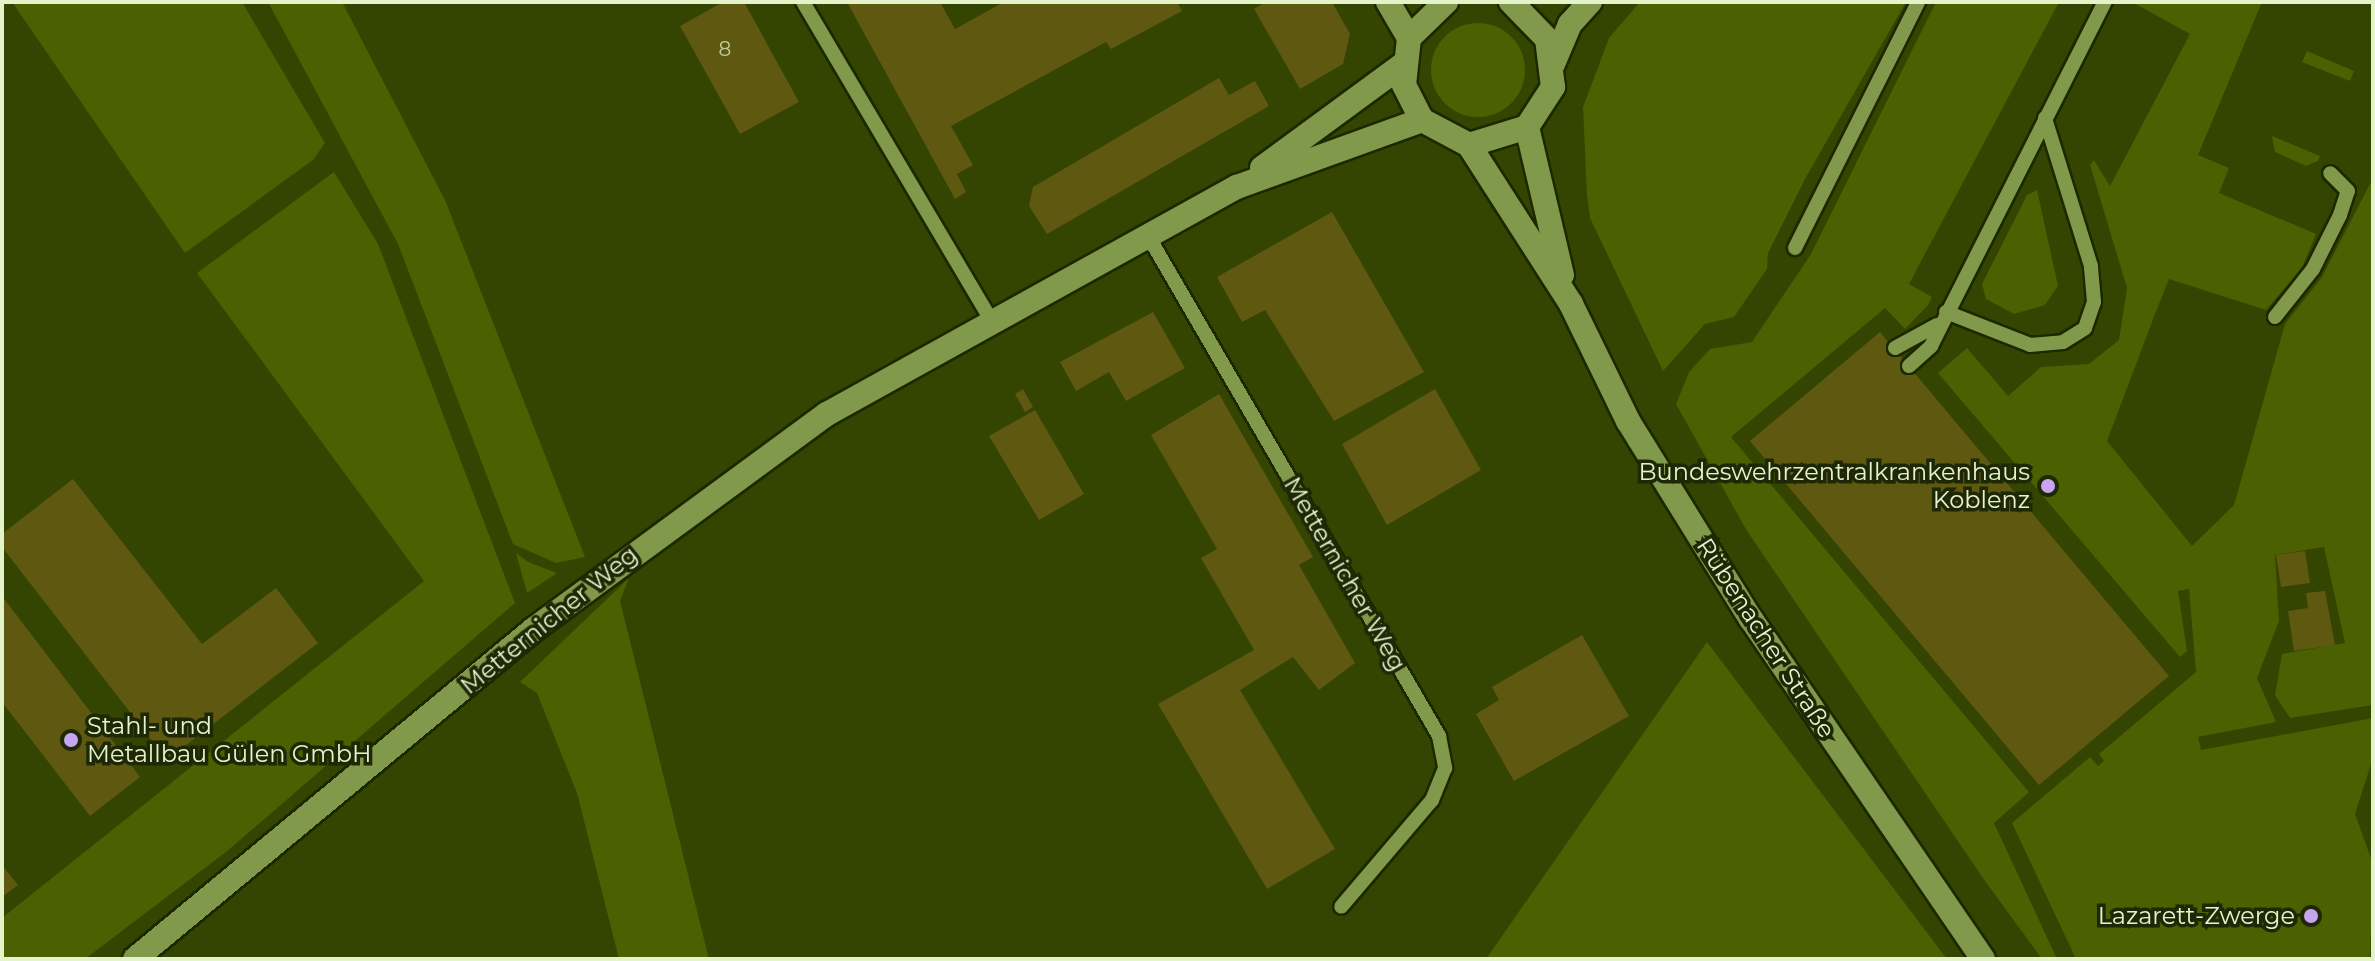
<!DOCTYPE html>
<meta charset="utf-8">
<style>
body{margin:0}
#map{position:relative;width:2375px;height:961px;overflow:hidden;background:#344401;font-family:Montserrat,sans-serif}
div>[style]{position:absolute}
.green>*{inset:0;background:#4a6001}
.round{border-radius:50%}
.building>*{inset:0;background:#5f5811}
.roads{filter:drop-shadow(2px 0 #1d2800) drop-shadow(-2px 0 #1d2800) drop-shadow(0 2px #1d2800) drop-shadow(0 -2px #1d2800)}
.lane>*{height:14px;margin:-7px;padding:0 7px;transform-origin:7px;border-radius:7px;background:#81994a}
.street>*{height:24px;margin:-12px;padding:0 12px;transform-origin:12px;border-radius:12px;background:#81994a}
.secondary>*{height:24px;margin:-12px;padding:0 12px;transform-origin:12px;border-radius:12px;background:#81994a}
.dots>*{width:22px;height:22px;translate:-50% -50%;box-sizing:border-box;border:4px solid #1e2806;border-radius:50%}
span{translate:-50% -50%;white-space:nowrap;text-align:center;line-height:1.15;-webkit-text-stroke:7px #1e2806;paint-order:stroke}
.number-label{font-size:20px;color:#c3cc9c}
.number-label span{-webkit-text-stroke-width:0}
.poi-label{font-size:24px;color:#e4f3ca}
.right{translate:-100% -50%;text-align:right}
.left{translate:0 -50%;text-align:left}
.street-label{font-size:24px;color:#e4f3ca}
.frame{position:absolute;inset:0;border:4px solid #e4f3ca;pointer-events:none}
</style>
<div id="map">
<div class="green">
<i style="clip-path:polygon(12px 2px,242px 2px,325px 143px,313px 160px,185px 253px)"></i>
<i style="clip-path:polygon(268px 2px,342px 2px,445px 200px,585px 557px,556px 563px,513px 544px,398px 244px)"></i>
<i style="clip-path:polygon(1640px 2px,1906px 2px,1805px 179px,1768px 253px,1767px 269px,1734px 317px,1705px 324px,1663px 371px,1590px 218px,1587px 196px,1583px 107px,1609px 38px)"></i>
<i style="clip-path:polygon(1936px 2px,2059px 2px,1909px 284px,1932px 297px,1928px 305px,1905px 329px,1885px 308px,1731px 437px,2029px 792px,1994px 823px,2057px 959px,2042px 959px,1985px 881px,1747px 531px,1676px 404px,1689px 372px,1710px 349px,1752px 342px,1811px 254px)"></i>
<i style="clip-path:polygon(2132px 2px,2262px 2px,2198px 155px,2229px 168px,2219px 193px,2316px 234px,2302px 268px,2266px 310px,2169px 279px,2155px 314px,2107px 441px,2192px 546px,2234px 505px,2285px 324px,2322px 277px,2373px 178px,2373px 705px,2290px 718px,2275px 695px,2282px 654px,2345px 643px,2324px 547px,2275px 555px,2279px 621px,2257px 678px,2276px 722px,2198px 737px,2201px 750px,2373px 718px,2373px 758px,2355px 814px,2373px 864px,2370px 959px,2076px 959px,2012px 823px,2090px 757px,2098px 766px,2104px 761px,2099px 754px,2196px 672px,2189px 589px,2178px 591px,2187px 651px,2180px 657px,1938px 373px,1967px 348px,2008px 396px,2041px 367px,2089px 364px,2119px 340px,2127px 288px,2090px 165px,2094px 160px,2110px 186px,2190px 34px)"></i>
<i class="round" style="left:1431px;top:23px;width:94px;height:94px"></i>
<i style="clip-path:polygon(2307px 51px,2354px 71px,2350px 81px,2302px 62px)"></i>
<i style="clip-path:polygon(2272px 136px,2320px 156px,2318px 161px,2306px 166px,2275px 152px)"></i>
<i style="clip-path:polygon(334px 172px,378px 244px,515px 603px,226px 852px,85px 959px,2px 959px,2px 918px,424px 581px,197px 273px)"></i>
<i style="clip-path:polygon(2037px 190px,2058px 286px,2045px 305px,2014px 314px,1986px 299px,1982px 284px,2027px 195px)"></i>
<i style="clip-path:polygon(516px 553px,528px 562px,557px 573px,527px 593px)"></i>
<i style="clip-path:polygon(629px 578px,620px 601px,709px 959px,619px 959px,577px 793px,537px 693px,520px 682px)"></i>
<i style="clip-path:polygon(1707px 642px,1947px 959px,1486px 959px)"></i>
</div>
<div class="building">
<i style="clip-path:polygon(723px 2px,744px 2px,799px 102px,740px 134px,680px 26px)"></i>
<i style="clip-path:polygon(847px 2px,940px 2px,955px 29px,1004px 2px,1177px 2px,1182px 11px,1111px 49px,1106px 42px,951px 126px,973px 165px,957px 174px,966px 192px,955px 199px)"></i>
<i style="clip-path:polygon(1266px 2px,1332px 2px,1350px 34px,1343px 64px,1300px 89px,1254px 9px)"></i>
<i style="clip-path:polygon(1219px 78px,1229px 95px,1255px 81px,1269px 106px,1047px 234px,1029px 206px,1033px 187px)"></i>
<i style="clip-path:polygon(1332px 212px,1424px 372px,1334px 421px,1265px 310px,1242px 322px,1217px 277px)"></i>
<i style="clip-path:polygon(1153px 312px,1185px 368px,1126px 401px,1109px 372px,1076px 391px,1060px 362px)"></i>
<i style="clip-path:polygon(1880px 332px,2169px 676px,2039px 785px,1750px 441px)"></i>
<i style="clip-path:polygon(1023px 389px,1033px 407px,1025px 412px,1015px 394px)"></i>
<i style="clip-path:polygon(1435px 389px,1481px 470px,1387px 525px,1342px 444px)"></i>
<i style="clip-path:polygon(1219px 394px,1313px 557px,1299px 565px,1355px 663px,1319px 690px,1293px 657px,1240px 690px,1335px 849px,1267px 889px,1158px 704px,1254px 650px,1201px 558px,1217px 549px,1151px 435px)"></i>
<i style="clip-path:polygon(1035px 410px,1084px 494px,1039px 520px,989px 436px)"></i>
<i style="clip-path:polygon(73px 479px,202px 644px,276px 588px,318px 643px,167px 760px,2px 547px,2px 534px)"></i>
<i style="clip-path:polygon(2305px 551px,2310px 583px,2281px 587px,2276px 555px)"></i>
<i style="clip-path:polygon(2325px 591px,2335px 645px,2294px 651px,2288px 611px,2308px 608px,2306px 593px)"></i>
<i style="clip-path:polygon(2px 596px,140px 777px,90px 816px,2px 702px)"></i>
<i style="clip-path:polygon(1582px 635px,1629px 716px,1514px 781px,1476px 714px,1499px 700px,1492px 687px)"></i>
<i style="clip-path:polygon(2px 865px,18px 885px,2px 897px)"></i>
</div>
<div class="roads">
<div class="lane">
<i style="left:803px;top:2px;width:371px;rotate:59.4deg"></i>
<i style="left:1147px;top:234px;width:581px;rotate:59.81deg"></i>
<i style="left:1439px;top:736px;width:33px;rotate:79deg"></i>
<i style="left:1445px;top:768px;width:35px;rotate:112deg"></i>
<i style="left:1432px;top:800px;width:140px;rotate:130.4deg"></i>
<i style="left:1795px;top:248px;width:275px;rotate:-63.4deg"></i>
<i style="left:1946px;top:312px;width:90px;rotate:21.4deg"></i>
<i style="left:2030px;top:345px;width:33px;rotate:-5deg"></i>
<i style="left:2063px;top:342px;width:26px;rotate:-32deg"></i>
<i style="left:2085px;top:328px;width:28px;rotate:-71deg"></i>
<i style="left:2094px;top:302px;width:36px;rotate:-95deg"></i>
<i style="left:2091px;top:266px;width:155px;rotate:-107.3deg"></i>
<i style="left:2275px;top:317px;width:61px;rotate:-51.6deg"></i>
<i style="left:2313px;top:269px;width:60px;rotate:-63.4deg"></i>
<i style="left:2340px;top:215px;width:25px;rotate:-72deg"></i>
<i style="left:2348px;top:191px;width:25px;rotate:-135deg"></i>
<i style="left:1895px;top:348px;width:48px;rotate:-28.7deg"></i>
<i style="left:1909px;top:366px;width:30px;rotate:-42deg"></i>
<i style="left:1931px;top:346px;width:386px;rotate:-63.2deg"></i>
</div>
<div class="street">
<i style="left:1553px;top:64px;width:43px;rotate:-67deg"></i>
<i style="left:1570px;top:24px;width:30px;rotate:-48deg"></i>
</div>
<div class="secondary">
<i style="left:1388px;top:2px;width:42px;rotate:59.7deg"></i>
<i style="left:1446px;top:2px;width:52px;rotate:135.8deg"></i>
<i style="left:1409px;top:38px;width:47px;rotate:96.1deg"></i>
<i style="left:1404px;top:85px;width:39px;rotate:63deg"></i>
<i style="left:1422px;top:120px;width:53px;rotate:28deg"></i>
<i style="left:1469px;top:145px;width:61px;rotate:-17.2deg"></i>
<i style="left:1527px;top:127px;width:48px;rotate:-57deg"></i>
<i style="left:1553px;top:87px;width:48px;rotate:-97.1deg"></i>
<i style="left:1547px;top:39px;width:52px;rotate:-134.2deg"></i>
<i style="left:1527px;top:127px;width:152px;rotate:76.7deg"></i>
<i style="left:1469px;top:145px;width:189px;rotate:57.3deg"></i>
<i style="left:1571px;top:304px;width:130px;rotate:64deg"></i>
<i style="left:1628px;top:421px;width:233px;rotate:58.2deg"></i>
<i style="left:1751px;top:619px;width:412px;rotate:55.7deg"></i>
<i style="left:1262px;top:168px;width:174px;rotate:-36.3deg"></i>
<i style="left:135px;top:959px;width:518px;rotate:-39.59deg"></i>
<i style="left:534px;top:629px;width:363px;rotate:-36.3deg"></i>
<i style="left:827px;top:414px;width:469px;rotate:-29deg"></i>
<i style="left:1237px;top:187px;width:197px;rotate:-19.9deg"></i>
</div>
</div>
<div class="dots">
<i style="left:2048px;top:486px;background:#c6a6f0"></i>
<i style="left:71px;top:740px;background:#c6a6f0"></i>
<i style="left:2311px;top:916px;background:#c6a6f0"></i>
</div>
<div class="number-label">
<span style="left:725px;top:49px">8</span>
</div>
<div class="poi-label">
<span class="right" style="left:2030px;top:486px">Bundeswehrzentralkrankenhaus<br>Koblenz</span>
<span class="left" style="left:87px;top:740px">Stahl- und<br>Metallbau Gülen GmbH</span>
<span class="right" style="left:2295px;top:916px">Lazarett-Zwerge</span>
</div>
<div class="street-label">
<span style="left:1345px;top:574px;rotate:60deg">Metternicher Weg</span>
<span style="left:549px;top:620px;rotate:-39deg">Metternicher Weg</span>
<span style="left:1766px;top:638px;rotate:57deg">Rübenacher Straße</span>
</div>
<div class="frame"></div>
</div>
